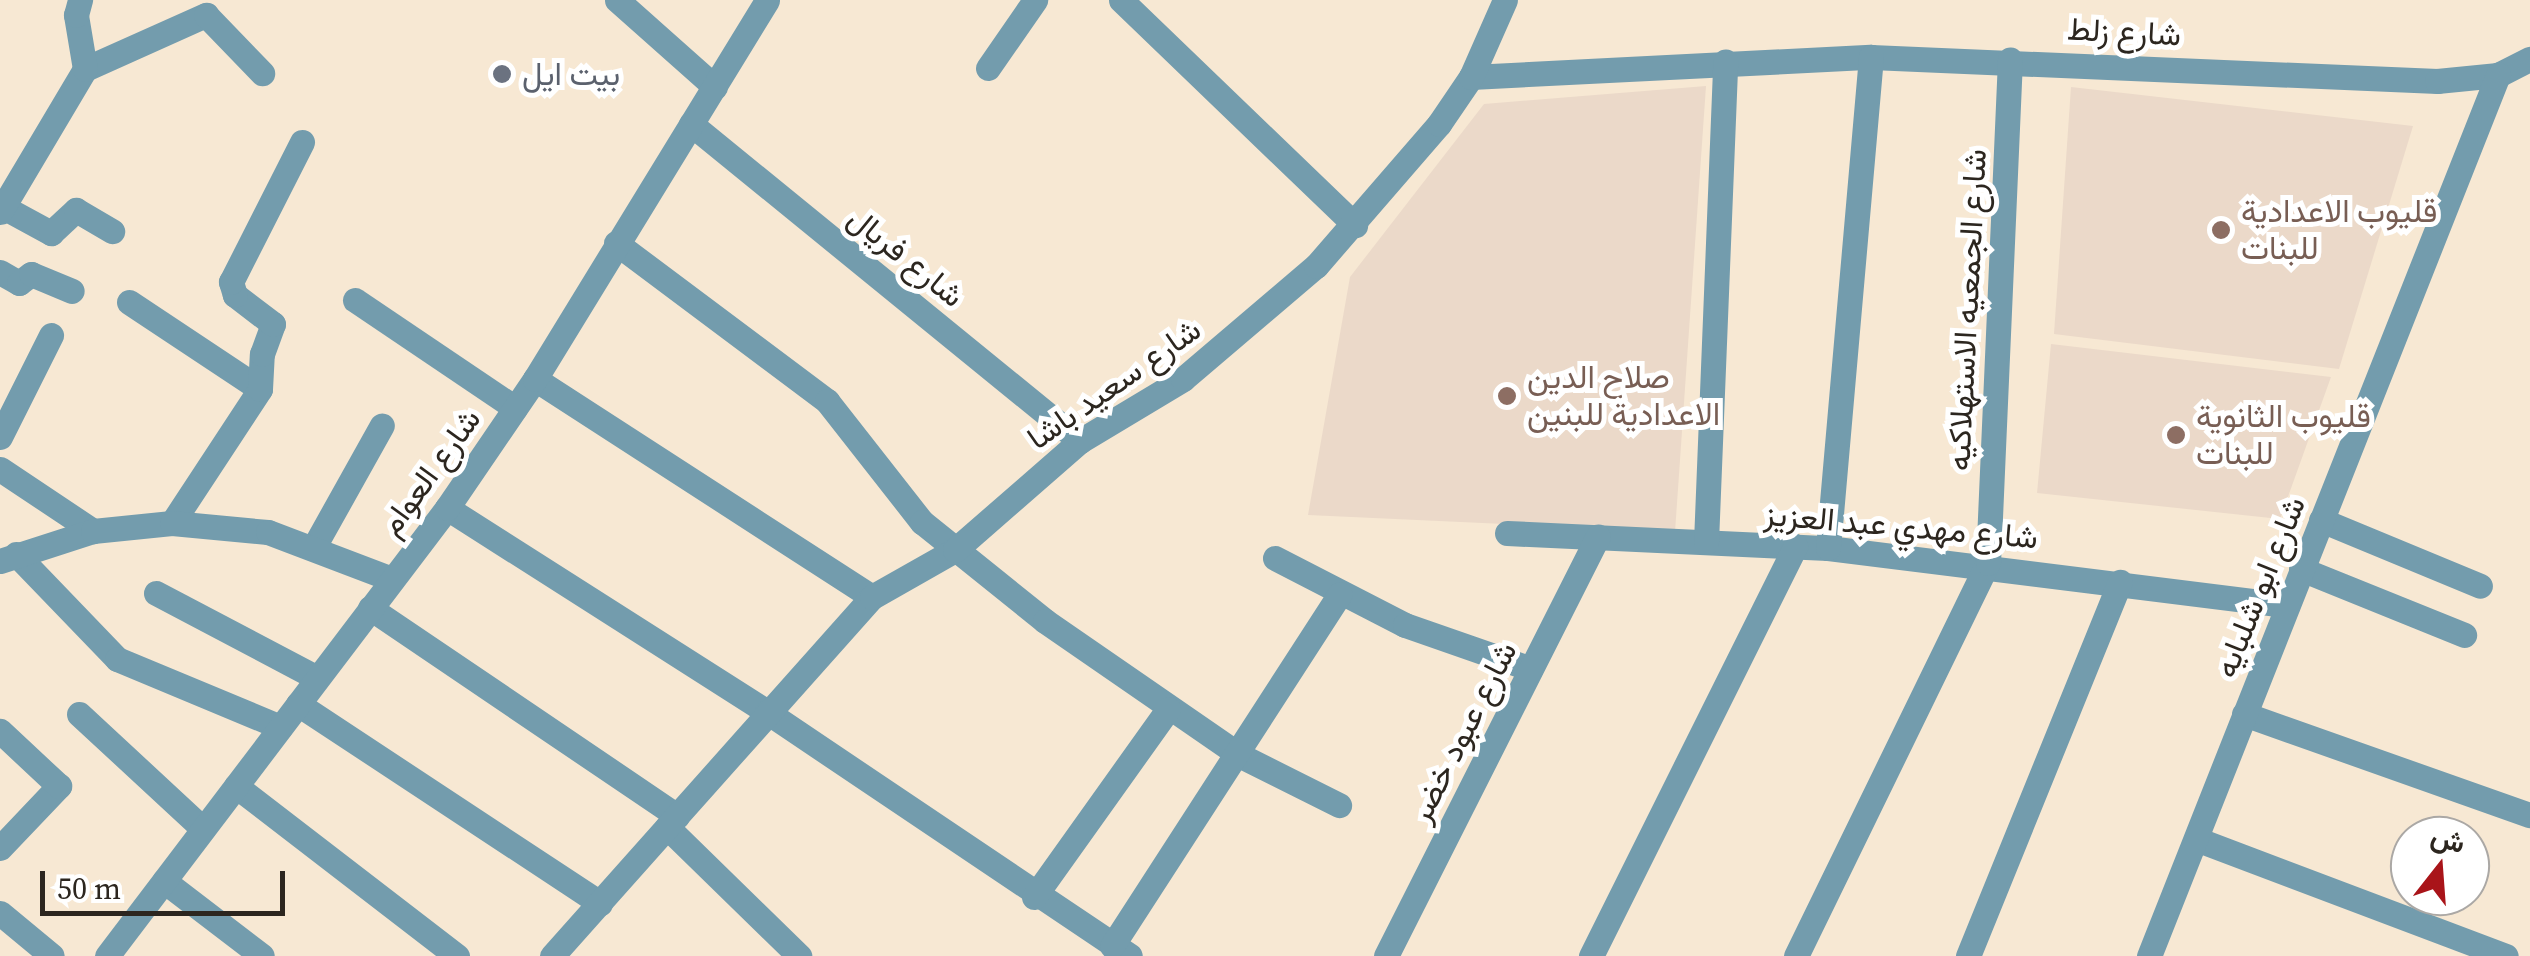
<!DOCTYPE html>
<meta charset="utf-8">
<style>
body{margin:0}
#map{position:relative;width:2530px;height:956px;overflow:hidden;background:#f7e8d3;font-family:"Source Serif 4",Vazirmatn,serif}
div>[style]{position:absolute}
.education>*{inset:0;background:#ebd9c9}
.minor>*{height:25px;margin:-12.5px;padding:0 12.5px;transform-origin:12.5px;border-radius:12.5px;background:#739cad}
.dots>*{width:28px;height:28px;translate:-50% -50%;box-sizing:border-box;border:5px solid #fff;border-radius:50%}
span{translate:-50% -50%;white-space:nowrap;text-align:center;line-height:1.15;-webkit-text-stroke:10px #fff;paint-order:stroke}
.street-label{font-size:32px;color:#2c261f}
.worship-label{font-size:32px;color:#5b616d}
.left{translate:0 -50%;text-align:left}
.education-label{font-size:32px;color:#785e54}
.north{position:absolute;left:2390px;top:816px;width:100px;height:100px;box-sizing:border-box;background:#fff;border:2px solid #aba8a5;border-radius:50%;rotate:17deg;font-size:28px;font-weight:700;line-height:40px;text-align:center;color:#2c261f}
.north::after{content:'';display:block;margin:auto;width:35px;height:45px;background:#a91419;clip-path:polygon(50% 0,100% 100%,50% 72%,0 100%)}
.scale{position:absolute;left:40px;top:871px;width:245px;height:45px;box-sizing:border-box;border:5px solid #2c261f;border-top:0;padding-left:12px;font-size:30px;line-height:35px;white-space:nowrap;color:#2c261f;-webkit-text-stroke:8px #fff;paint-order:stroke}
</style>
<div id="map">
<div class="education">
<i style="clip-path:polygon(1706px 86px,1675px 532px,1308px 515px,1350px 277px,1484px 104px)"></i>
<i style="clip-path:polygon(2071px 87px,2413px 126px,2339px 369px,2054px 334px)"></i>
<i style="clip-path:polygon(2051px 344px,2331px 377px,2280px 519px,2037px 493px)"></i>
</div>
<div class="minor">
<i style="left:617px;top:0;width:131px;rotate:41.6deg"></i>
<i style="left:1121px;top:0;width:325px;rotate:43.9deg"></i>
<i style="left:988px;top:68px;width:83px;rotate:-55.3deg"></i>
<i style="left:85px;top:69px;width:133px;rotate:-24.1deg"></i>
<i style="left:206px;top:15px;width:81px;rotate:46deg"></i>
<i style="left:1471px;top:77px;width:400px;rotate:-2.9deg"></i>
<i style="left:1871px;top:57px;width:567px;rotate:2.43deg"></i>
<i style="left:2437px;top:81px;width:61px;rotate:-5.6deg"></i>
<i style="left:2498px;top:75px;width:36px;rotate:-27deg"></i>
<i style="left:691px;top:124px;width:502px;rotate:39.18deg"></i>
<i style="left:3px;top:207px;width:55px;rotate:28.4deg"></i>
<i style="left:51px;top:233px;width:34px;rotate:-43deg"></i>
<i style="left:76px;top:210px;width:42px;rotate:30.3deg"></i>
<i style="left:0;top:212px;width:166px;rotate:-59.3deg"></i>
<i style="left:85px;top:69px;width:55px;rotate:-99.5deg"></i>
<i style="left:76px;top:15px;width:16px;rotate:-75deg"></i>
<i style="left:616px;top:243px;width:264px;rotate:36.8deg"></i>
<i style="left:827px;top:401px;width:154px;rotate:51.9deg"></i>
<i style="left:922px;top:522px;width:158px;rotate:38.8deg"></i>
<i style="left:1045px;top:621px;width:236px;rotate:34.6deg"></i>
<i style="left:1239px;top:755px;width:112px;rotate:26.6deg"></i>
<i style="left:0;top:272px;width:22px;rotate:30deg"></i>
<i style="left:19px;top:283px;width:15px;rotate:-37deg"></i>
<i style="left:31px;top:274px;width:44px;rotate:22.5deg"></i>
<i style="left:355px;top:300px;width:193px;rotate:34deg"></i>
<i style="left:129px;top:302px;width:157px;rotate:33.6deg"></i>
<i style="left:535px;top:379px;width:401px;rotate:32.9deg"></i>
<i style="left:0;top:437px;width:114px;rotate:-63.4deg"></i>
<i style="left:0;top:469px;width:112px;rotate:33.7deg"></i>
<i style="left:447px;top:508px;width:379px;rotate:32.5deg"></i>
<i style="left:767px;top:712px;width:437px;rotate:33.9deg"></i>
<i style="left:2321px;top:520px;width:172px;rotate:22.5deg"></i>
<i style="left:172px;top:523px;width:160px;rotate:-56.7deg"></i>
<i style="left:260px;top:389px;width:35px;rotate:-87deg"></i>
<i style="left:262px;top:354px;width:32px;rotate:-70deg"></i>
<i style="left:273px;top:324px;width:48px;rotate:-142.7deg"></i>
<i style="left:235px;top:295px;width:14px;rotate:-107deg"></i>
<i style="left:231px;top:282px;width:157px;rotate:-63.1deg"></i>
<i style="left:1507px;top:533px;width:321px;rotate:2.7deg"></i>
<i style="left:1828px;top:548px;width:463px;rotate:7.1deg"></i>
<i style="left:1706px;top:542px;width:481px;rotate:-87.7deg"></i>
<i style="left:315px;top:545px;width:137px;rotate:-60.8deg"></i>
<i style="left:1828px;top:548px;width:493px;rotate:-85deg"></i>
<i style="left:16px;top:554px;width:146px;rotate:46.1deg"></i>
<i style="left:117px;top:659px;width:177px;rotate:22.6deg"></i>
<i style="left:1275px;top:558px;width:146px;rotate:27.3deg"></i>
<i style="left:1405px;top:625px;width:133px;rotate:19.2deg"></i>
<i style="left:0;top:561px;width:98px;rotate:-17.9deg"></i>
<i style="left:93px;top:531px;width:79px;rotate:-5.8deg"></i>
<i style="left:172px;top:523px;width:96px;rotate:5.4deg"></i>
<i style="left:268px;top:532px;width:133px;rotate:20.8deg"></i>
<i style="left:2301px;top:569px;width:176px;rotate:22deg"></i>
<i style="left:156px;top:593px;width:182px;rotate:27.8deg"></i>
<i style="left:370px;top:608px;width:371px;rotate:34.1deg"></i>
<i style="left:298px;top:704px;width:362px;rotate:33.4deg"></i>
<i style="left:79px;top:714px;width:169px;rotate:42.8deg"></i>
<i style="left:2244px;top:714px;width:303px;rotate:19.5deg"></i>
<i style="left:236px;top:786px;width:279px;rotate:37.6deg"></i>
<i style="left:667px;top:827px;width:185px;rotate:44.3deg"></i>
<i style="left:2196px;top:839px;width:331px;rotate:20.7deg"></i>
<i style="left:0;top:848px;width:86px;rotate:-46.4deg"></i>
<i style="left:59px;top:786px;width:81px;rotate:-137deg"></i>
<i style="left:164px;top:881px;width:123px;rotate:37.4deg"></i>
<i style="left:1034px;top:897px;width:231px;rotate:-54.5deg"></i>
<i style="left:0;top:913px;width:67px;rotate:39.6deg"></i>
<i style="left:1112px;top:946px;width:419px;rotate:-57.1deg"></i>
<i style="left:107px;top:956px;width:562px;rotate:-52.8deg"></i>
<i style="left:447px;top:508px;width:156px;rotate:-55.7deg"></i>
<i style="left:535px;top:379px;width:444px;rotate:-58.5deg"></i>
<i style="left:552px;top:956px;width:481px;rotate:-48.3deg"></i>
<i style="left:872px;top:597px;width:95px;rotate:-29.5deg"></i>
<i style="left:955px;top:550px;width:166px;rotate:-41.1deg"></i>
<i style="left:1080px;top:441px;width:120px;rotate:-31deg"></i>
<i style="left:1183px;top:379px;width:175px;rotate:-40.4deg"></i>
<i style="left:1316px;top:266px;width:188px;rotate:-49.1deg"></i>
<i style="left:1439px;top:124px;width:57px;rotate:-55.8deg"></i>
<i style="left:1471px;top:77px;width:84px;rotate:-66.2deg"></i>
<i style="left:1386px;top:956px;width:470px;rotate:-63.2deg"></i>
<i style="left:1591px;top:956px;width:458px;rotate:-63.5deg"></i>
<i style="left:1796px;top:956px;width:437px;rotate:-64deg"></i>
<i style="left:1988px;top:563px;width:504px;rotate:-87.5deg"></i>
<i style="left:1968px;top:956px;width:404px;rotate:-67.9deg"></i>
<i style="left:2149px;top:956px;width:948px;rotate:-68.39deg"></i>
</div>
<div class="dots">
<i style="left:502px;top:74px;background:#6b7280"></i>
<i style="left:2221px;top:230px;background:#8d6e63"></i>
<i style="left:1507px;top:396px;background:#8d6e63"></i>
<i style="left:2176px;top:435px;background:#8d6e63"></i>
</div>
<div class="street-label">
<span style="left:2124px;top:32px;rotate:3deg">شارع زلط</span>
<span style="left:906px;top:257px;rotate:39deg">شارع فريال</span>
<span style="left:1967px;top:310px;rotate:-87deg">شارع الجمعيه الاستهلاكيه</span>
<span style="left:1114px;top:384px;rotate:-35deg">شارع سعيد باشا</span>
<span style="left:430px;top:472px;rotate:-54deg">شارع العوام</span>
<span style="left:1901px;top:526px;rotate:5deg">شارع مهدي عبد العزيز</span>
<span style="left:2260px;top:587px;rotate:-68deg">شارع ابو شلبايه</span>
<span style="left:1463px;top:732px;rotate:-63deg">شارع عبود خضر</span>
</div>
<div class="worship-label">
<span class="left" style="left:522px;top:74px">بيت ايل</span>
</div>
<div class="education-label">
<span class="left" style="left:2241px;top:230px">قليوب الاعدادية<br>للبنات</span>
<span class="left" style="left:1527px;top:396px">صلاح الدين<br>الاعدادية للبنين</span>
<span class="left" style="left:2196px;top:435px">قليوب الثانوية<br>للبنات</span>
</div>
<div class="north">ش</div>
<div class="scale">50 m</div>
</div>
